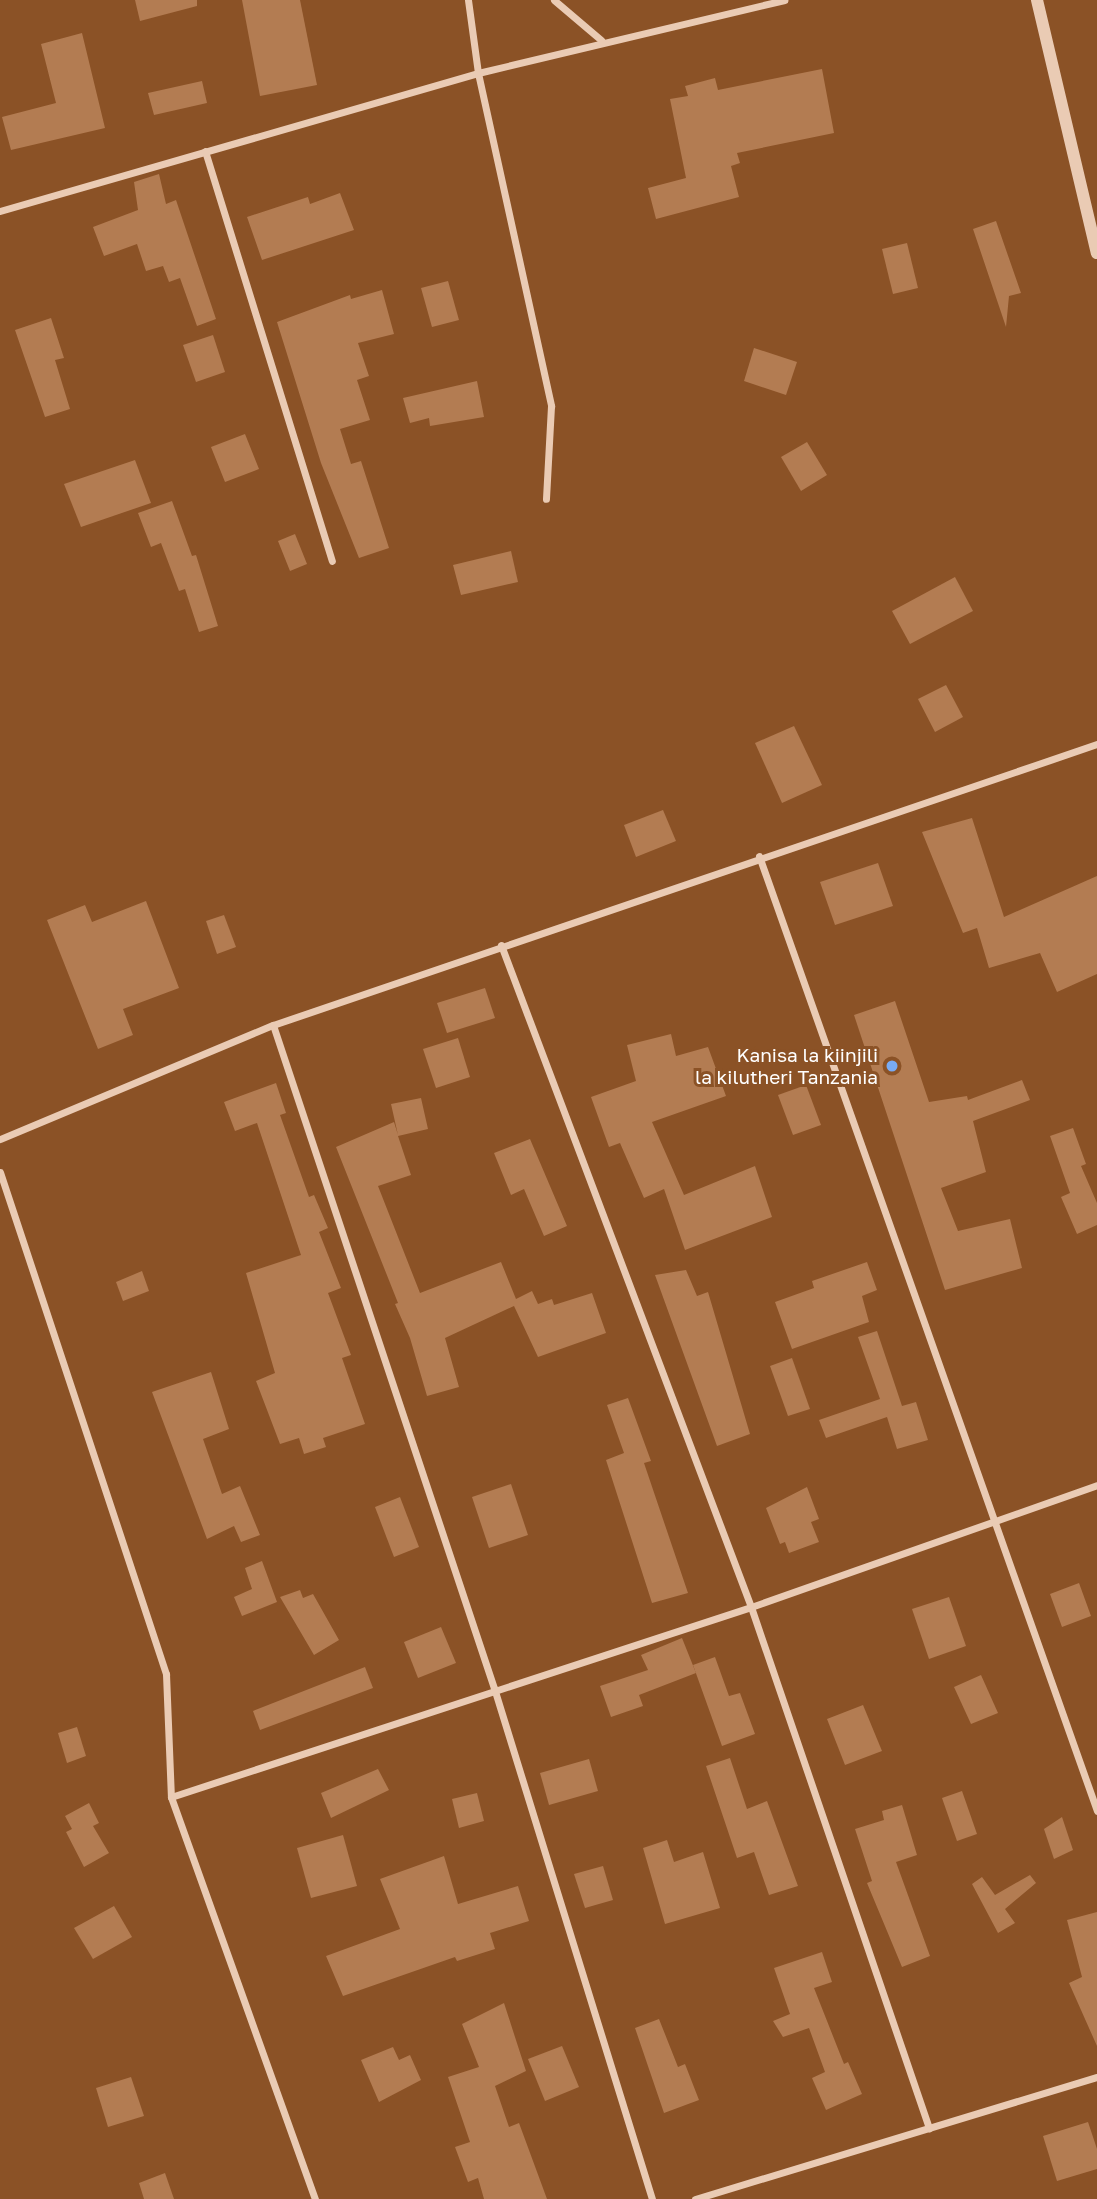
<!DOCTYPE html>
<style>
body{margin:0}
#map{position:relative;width:1097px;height:2199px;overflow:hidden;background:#8b5226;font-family:"Golos Text",sans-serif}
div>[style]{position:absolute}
.building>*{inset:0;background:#b37c52}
.minor>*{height:7px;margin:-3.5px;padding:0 3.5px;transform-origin:3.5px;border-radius:3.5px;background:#eacbb4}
.tertiary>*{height:12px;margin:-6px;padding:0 6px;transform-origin:6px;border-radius:6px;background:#eacbb4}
.dots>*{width:19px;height:19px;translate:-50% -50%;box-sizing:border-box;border:4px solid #8b5226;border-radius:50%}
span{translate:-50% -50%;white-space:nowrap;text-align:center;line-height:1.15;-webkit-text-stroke:6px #8b5226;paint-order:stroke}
.poi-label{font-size:19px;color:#fff}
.right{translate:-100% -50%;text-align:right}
</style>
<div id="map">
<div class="building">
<i style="clip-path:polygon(135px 0,197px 0,197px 6px,140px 21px)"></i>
<i style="clip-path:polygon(242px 0,300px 0,317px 85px,260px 96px)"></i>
<i style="clip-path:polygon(82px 33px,105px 128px,11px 150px,2px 117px,56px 103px,41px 44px)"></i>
<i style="clip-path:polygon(822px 69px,834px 133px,737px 153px,740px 163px,731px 166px,739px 197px,656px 219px,648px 188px,686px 178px,670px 99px,688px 96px,685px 86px,715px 78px,718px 90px)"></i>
<i style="clip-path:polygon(202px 81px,207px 103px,154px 115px,148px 93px)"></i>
<i style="clip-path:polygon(159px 174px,166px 204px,176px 200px,216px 319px,197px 326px,180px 278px,169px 282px,163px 266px,146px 271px,137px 244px,104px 256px,93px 227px,138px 210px,134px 182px)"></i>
<i style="clip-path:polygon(340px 193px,354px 230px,262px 260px,247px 217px,308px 197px,310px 204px)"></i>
<i style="clip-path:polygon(996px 221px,1021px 293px,1009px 296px,1006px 327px,973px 229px)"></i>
<i style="clip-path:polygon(907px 243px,918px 288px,893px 294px,882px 249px)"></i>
<i style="clip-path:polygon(448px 281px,459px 320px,432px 327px,421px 288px)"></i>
<i style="clip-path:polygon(382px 290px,394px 334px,358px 343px,369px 376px,357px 380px,370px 420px,340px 429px,351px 464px,361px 461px,389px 548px,359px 558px,321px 463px,277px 322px,350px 295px,351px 299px)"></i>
<i style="clip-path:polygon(51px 318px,64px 358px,55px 360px,70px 409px,45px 417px,15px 330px)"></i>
<i style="clip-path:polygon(213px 335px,225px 372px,196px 382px,183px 345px)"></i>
<i style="clip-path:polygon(754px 348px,797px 362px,786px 395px,744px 381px)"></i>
<i style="clip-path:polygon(477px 381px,484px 417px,430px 426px,429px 418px,410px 423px,403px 398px)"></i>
<i style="clip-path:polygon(245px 434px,259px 469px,225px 482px,211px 447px)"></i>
<i style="clip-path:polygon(807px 442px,827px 475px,801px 491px,781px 457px)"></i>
<i style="clip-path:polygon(135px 460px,151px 503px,81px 527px,64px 484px)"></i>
<i style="clip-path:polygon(172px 501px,192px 556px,196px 555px,218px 626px,199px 632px,185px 589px,179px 591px,161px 543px,151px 547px,138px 513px)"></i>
<i style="clip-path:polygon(295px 534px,307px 564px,290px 571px,278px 541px)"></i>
<i style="clip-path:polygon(511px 551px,518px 582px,461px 595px,453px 565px)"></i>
<i style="clip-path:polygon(955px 577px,973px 611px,910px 644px,892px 611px)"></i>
<i style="clip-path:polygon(946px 685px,963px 717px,935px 732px,918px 699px)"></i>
<i style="clip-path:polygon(794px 726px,822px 785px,782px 803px,755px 743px)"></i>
<i style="clip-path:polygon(663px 810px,676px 841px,636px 857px,624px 825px)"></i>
<i style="clip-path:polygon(972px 818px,1004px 917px,1097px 876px,1097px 974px,1057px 992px,1040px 953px,989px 968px,977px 928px,963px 933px,922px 832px)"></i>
<i style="clip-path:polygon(878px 863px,893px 906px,835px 925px,820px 882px)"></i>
<i style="clip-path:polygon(146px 901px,179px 988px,123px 1009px,133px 1035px,98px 1049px,47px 920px,85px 905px,92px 922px)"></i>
<i style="clip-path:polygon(224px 915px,236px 947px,217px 954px,206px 921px)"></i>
<i style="clip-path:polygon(485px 988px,495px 1018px,447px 1033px,437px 1003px)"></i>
<i style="clip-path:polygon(895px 1001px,929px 1102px,967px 1096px,968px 1100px,1022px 1080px,1030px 1100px,973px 1121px,986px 1172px,941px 1188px,958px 1231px,1010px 1219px,1022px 1268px,945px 1290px,854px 1015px)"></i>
<i style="clip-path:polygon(671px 1034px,676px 1056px,708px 1047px,726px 1096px,652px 1122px,684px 1195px,755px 1166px,772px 1217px,685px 1250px,664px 1189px,644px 1198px,620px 1143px,609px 1147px,591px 1097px,636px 1081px,627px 1045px)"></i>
<i style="clip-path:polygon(458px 1038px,470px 1077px,436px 1088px,423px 1049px)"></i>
<i style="clip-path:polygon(276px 1083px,286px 1113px,280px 1115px,309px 1197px,314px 1195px,328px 1228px,319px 1232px,341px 1288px,328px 1293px,351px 1355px,342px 1358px,365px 1424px,323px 1438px,326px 1447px,304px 1454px,299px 1438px,280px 1444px,256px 1381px,275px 1373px,246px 1273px,301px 1255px,257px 1123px,235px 1131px,224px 1102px)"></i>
<i style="clip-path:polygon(806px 1085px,821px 1125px,793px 1135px,778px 1095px)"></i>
<i style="clip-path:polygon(421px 1098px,428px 1129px,398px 1136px,411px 1175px,378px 1186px,420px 1293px,501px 1262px,516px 1299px,532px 1291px,538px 1304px,552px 1299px,554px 1305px,592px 1293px,606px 1333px,538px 1357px,514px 1306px,445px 1338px,459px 1387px,427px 1396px,410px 1338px,395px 1304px,398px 1303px,336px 1147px,394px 1122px,398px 1135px,391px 1104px)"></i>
<i style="clip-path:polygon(1073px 1128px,1086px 1164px,1081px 1166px,1097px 1203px,1097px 1225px,1077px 1234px,1061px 1197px,1070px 1193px,1050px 1136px)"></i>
<i style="clip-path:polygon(530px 1139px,567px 1226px,544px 1236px,524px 1189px,511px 1195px,494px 1153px)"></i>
<i style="clip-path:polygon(867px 1262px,877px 1290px,862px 1296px,869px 1322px,792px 1349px,775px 1302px,814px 1288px,812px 1281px)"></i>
<i style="clip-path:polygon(686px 1270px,697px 1296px,708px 1292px,750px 1434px,717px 1446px,655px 1275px)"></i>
<i style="clip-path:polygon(142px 1271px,149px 1291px,123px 1301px,116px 1282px)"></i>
<i style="clip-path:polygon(877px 1331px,902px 1406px,916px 1402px,928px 1440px,897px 1449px,887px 1417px,826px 1438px,819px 1420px,880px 1399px,858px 1337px)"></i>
<i style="clip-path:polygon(792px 1358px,810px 1409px,788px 1416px,770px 1366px)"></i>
<i style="clip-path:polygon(211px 1372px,229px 1429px,203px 1439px,222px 1494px,240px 1486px,260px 1535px,241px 1542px,234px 1526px,207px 1539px,152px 1392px)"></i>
<i style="clip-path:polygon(628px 1398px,651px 1461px,644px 1463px,688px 1593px,652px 1603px,606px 1460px,624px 1453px,607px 1405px)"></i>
<i style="clip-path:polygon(511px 1484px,528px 1535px,489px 1548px,472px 1497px)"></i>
<i style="clip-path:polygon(807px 1487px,819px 1519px,811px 1522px,819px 1542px,789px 1553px,785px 1542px,780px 1544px,766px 1508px)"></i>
<i style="clip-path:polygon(400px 1497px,419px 1547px,394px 1557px,375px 1507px)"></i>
<i style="clip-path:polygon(262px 1561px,277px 1602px,242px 1616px,234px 1597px,252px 1589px,245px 1568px)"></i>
<i style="clip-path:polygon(1079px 1583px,1091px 1616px,1062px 1627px,1050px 1594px)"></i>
<i style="clip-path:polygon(300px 1590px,303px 1598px,313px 1594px,339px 1640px,314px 1655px,280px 1597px)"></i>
<i style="clip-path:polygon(949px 1597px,966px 1646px,929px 1659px,912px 1609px)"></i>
<i style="clip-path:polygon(441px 1627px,456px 1663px,418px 1678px,404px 1642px)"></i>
<i style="clip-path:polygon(682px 1638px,696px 1673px,639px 1695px,643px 1706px,611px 1717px,600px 1686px,648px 1670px,641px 1655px)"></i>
<i style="clip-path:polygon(715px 1657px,729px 1696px,740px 1693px,755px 1734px,722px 1746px,693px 1665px)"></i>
<i style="clip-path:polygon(365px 1667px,373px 1688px,260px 1730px,253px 1711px)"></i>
<i style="clip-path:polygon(981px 1675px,998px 1713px,971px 1724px,954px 1687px)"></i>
<i style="clip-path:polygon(863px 1705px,882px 1751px,845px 1765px,827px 1719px)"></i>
<i style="clip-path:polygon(77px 1727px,86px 1756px,67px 1763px,58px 1733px)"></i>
<i style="clip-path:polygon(730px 1758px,747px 1809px,767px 1801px,798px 1886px,769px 1895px,754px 1852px,737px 1858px,706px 1766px)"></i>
<i style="clip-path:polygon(589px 1759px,598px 1791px,549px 1805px,540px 1773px)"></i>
<i style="clip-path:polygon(378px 1769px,389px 1790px,331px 1818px,321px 1793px)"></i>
<i style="clip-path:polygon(962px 1791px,977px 1834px,957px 1841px,942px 1798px)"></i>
<i style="clip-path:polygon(477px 1793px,484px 1821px,459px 1828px,452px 1799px)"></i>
<i style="clip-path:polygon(89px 1803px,99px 1823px,93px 1826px,109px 1853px,84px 1867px,66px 1832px,72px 1829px,65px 1816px)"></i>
<i style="clip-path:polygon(902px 1805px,917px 1855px,896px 1862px,930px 1956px,902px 1967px,867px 1883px,872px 1881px,855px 1829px,884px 1820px,882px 1811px)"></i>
<i style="clip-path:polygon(1062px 1817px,1073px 1850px,1054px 1859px,1044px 1829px)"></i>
<i style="clip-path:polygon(343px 1835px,357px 1886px,311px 1898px,297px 1848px)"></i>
<i style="clip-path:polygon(667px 1840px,674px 1862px,703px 1852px,720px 1908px,665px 1924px,643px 1848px)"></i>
<i style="clip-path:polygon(444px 1856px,458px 1904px,518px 1886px,529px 1921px,490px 1933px,495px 1949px,457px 1961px,455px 1957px,343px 1996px,326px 1956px,400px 1929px,380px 1879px)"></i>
<i style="clip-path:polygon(603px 1866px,613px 1900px,585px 1908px,574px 1874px)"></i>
<i style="clip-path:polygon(1030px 1875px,1036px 1883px,1005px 1909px,1015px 1923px,998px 1933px,972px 1884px,982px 1877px,995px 1895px)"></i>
<i style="clip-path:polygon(114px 1906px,132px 1937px,93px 1959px,74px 1928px)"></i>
<i style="clip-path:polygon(1097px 1912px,1097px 2046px,1069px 1983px,1082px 1977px,1067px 1920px)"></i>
<i style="clip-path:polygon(822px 1952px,832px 1982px,814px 1988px,844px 2064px,848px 2062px,862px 2094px,826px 2110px,812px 2078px,825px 2072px,809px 2028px,783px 2037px,773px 2021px,790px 2014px,774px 1968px)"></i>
<i style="clip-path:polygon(504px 2003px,526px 2071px,495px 2086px,509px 2127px,519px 2123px,547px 2199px,484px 2199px,478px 2178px,468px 2182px,455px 2147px,470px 2142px,448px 2077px,479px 2067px,462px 2024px)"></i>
<i style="clip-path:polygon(659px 2019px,678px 2067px,685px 2064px,699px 2100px,664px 2113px,635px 2028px)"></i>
<i style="clip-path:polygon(562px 2046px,579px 2087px,545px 2101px,528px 2059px)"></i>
<i style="clip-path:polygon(393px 2047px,399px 2060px,410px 2055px,421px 2080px,379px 2102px,361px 2060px)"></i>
<i style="clip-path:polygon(131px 2077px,144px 2116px,108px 2127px,96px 2088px)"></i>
<i style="clip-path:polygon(1088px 2122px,1097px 2149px,1097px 2169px,1057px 2181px,1043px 2136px)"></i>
<i style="clip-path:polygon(165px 2173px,174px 2199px,144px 2199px,139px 2183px)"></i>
</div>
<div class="minor">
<i style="left:468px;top:0;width:74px;rotate:82.2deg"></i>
<i style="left:478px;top:73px;width:341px;rotate:77.6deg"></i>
<i style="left:551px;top:406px;width:93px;rotate:93.1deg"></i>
<i style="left:554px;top:0;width:62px;rotate:40.4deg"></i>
<i style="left:205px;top:151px;width:429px;rotate:72.8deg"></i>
<i style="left:0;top:211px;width:498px;rotate:-16.1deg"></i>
<i style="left:478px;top:73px;width:315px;rotate:-13.4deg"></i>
<i style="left:759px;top:856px;width:1013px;rotate:70.51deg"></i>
<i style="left:501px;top:945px;width:708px;rotate:69.31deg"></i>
<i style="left:751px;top:1607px;width:551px;rotate:71.14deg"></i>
<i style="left:273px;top:1025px;width:699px;rotate:71.57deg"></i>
<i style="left:494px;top:1688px;width:535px;rotate:72.82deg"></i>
<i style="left:0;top:1139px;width:296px;rotate:-22.7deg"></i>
<i style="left:273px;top:1025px;width:871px;rotate:-18.83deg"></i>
<i style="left:0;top:1172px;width:529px;rotate:71.7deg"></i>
<i style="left:166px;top:1674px;width:123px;rotate:87.7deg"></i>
<i style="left:171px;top:1797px;width:427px;rotate:70.3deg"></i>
<i style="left:171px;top:1797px;width:610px;rotate:-18.14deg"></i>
<i style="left:751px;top:1607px;width:367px;rotate:-19.4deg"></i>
<i style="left:695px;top:2199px;width:420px;rotate:-16.9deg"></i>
</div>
<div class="tertiary">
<i style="left:1037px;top:0;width:260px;rotate:76.7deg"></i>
</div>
<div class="dots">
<i style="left:892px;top:1066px;background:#79abf3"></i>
</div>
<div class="poi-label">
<span class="right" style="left:878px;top:1066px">Kanisa la kiinjili<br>la kilutheri Tanzania</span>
</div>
</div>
